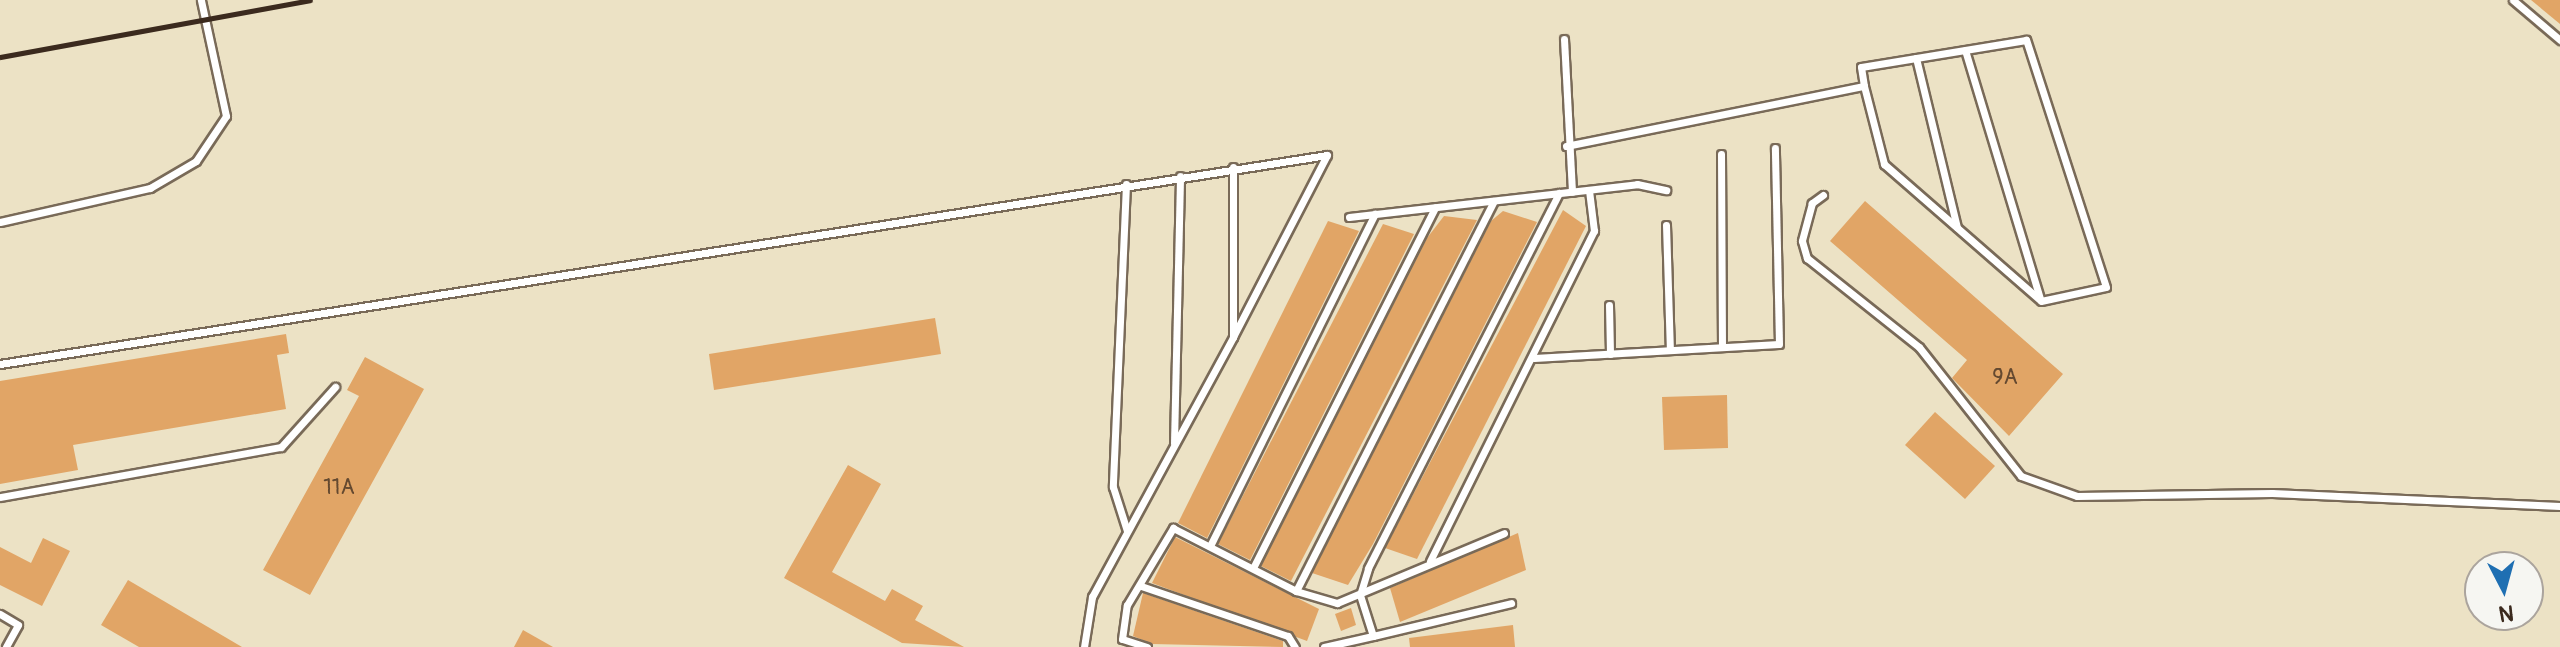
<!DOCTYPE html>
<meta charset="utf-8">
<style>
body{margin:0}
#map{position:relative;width:2560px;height:647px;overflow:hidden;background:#ece2c5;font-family:Pangolin,sans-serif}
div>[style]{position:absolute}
.building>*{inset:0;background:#e1a566}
.roads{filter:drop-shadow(2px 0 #796a58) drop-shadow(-2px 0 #796a58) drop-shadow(0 2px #796a58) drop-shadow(0 -2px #796a58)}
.lane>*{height:7px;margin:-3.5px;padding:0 3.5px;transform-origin:3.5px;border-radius:3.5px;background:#fff}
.rail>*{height:5px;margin:-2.5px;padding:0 2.5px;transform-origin:2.5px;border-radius:2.5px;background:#3b2a1e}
span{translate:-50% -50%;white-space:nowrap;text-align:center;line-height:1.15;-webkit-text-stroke:8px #f6f6f2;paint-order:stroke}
.number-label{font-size:22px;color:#644930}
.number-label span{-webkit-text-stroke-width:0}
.north{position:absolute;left:2464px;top:551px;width:80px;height:80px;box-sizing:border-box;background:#f6f6f2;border:2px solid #aba49d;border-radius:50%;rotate:174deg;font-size:22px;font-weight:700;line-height:32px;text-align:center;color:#3b2a1e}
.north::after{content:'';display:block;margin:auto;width:28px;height:36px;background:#1f6fb2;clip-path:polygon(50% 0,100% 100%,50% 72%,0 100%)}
</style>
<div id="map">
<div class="building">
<i style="clip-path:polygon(2531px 0,2560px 0,2560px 24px)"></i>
<i style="clip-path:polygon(1865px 201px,2063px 374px,2009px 436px,1952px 378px,1967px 360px,1830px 241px)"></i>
<i style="clip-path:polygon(1563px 210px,1586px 226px,1417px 559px,1385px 548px)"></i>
<i style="clip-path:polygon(1503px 211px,1537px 222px,1373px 544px,1348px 585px,1312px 573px,1491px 221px)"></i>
<i style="clip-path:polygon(1444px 216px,1477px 220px,1291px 581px,1261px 566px,1427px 238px)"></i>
<i style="clip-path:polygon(1328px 221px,1359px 231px,1207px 538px,1178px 523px)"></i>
<i style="clip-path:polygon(1383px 224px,1414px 234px,1250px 560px,1218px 544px)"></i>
<i style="clip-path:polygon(935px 318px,941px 354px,714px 390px,709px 354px)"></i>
<i style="clip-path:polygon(286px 334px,289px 353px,277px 355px,286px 409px,73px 445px,78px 470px,0 484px,0 381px)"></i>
<i style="clip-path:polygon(365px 357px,424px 389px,310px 595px,263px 570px,359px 396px,347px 390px)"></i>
<i style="clip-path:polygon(1727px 395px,1728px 448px,1664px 450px,1662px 397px)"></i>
<i style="clip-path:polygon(1935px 412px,1995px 466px,1965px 499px,1905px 445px)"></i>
<i style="clip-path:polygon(848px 465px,881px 484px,832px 572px,885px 601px,892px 589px,923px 606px,915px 620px,964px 647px,902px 643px,784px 578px)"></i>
<i style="clip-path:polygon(1518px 533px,1526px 570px,1400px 622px,1390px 588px)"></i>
<i style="clip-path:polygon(1175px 537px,1319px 609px,1307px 641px,1152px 583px)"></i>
<i style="clip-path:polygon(43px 538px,70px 551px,42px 606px,0 585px,0 547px,31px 563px)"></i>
<i style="clip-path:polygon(128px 580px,242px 647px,139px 647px,101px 625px)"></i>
<i style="clip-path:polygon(1143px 593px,1283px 641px,1283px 647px,1152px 644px,1133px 636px)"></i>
<i style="clip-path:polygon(1351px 608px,1356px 625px,1341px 631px,1335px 614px)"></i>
<i style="clip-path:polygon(1513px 625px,1515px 647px,1410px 647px,1409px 638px)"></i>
<i style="clip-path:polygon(523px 630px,553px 647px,514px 647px)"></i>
</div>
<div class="roads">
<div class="lane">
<i style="left:2513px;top:0;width:62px;rotate:40.4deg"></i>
<i style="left:1564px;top:39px;width:153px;rotate:87deg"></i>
<i style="left:1965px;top:50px;width:260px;rotate:73.2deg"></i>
<i style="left:1916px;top:58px;width:174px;rotate:76.4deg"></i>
<i style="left:1566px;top:146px;width:304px;rotate:-11.4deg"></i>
<i style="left:1864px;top:86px;width:81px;rotate:75.6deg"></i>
<i style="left:1884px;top:164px;width:208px;rotate:41.1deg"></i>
<i style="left:2041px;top:301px;width:66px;rotate:-12.2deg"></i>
<i style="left:2106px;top:287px;width:260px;rotate:-107.9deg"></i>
<i style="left:2026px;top:40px;width:167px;rotate:170.7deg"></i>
<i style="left:1861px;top:67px;width:19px;rotate:81deg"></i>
<i style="left:1721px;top:154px;width:193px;rotate:89.7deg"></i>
<i style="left:1233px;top:167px;width:170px;rotate:90deg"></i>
<i style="left:1233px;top:337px;width:205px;rotate:-62.7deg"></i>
<i style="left:1126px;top:184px;width:303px;rotate:92.5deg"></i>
<i style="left:1113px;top:487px;width:46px;rotate:72.3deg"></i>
<i style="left:1823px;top:195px;width:14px;rotate:144deg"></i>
<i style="left:1812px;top:203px;width:39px;rotate:105deg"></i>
<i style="left:1802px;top:241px;width:18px;rotate:74deg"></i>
<i style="left:1807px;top:258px;width:143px;rotate:38.5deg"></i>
<i style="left:1919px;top:347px;width:164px;rotate:51.7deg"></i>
<i style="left:2021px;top:476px;width:59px;rotate:19.7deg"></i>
<i style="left:2077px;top:496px;width:195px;rotate:-0.9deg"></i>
<i style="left:2272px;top:493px;width:288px;rotate:2.6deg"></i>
<i style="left:1349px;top:217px;width:290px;rotate:-6.5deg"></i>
<i style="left:1637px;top:184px;width:30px;rotate:12deg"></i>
<i style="left:0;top:222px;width:154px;rotate:-12.8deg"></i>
<i style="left:150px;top:188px;width:53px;rotate:-30.4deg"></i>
<i style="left:196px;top:161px;width:54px;rotate:-56.3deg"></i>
<i style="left:226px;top:116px;width:119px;rotate:-102.2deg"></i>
<i style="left:1666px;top:225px;width:125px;rotate:88.2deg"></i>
<i style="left:1609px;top:305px;width:49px;rotate:88.8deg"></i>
<i style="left:1534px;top:358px;width:245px;rotate:-3.3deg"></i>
<i style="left:1779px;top:344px;width:196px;rotate:-91.2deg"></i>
<i style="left:0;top:364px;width:1343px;rotate:-8.95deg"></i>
<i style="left:1174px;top:443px;width:267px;rotate:-88.7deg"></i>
<i style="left:0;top:497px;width:285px;rotate:-10.1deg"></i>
<i style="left:281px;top:447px;width:81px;rotate:-48deg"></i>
<i style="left:1210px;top:546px;width:371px;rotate:-63.6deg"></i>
<i style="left:1430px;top:561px;width:369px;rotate:-63.6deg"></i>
<i style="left:1594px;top:231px;width:41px;rotate:-97deg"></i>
<i style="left:1253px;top:568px;width:404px;rotate:-63.2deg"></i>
<i style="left:1141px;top:586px;width:155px;rotate:18.8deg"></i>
<i style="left:1288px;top:636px;width:13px;rotate:58deg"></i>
<i style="left:1296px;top:591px;width:437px;rotate:-63.1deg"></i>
<i style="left:0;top:614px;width:21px;rotate:31deg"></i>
<i style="left:18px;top:625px;width:25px;rotate:119deg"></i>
<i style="left:1373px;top:636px;width:142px;rotate:-13.4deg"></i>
<i style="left:1084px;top:647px;width:51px;rotate:-80.9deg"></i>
<i style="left:1092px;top:597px;width:296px;rotate:-61.5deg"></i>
<i style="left:1147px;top:647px;width:26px;rotate:-162deg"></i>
<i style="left:1122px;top:639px;width:34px;rotate:-82deg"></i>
<i style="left:1127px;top:605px;width:90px;rotate:-59.1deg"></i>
<i style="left:1173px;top:528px;width:138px;rotate:27.1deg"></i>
<i style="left:1296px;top:591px;width:43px;rotate:16.3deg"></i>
<i style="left:1337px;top:603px;width:181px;rotate:-22.7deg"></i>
<i style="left:1324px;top:647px;width:50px;rotate:-12.7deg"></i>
<i style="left:1373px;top:636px;width:43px;rotate:-107.6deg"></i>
<i style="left:1360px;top:595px;width:28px;rotate:-73deg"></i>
<i style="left:1368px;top:568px;width:421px;rotate:-63deg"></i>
</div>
</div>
<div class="rail">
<i style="left:0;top:57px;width:315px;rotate:-10.4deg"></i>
</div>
<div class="number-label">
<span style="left:2005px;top:378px">9А</span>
<span style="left:339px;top:488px">11А</span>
</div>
<div class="north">N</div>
</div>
